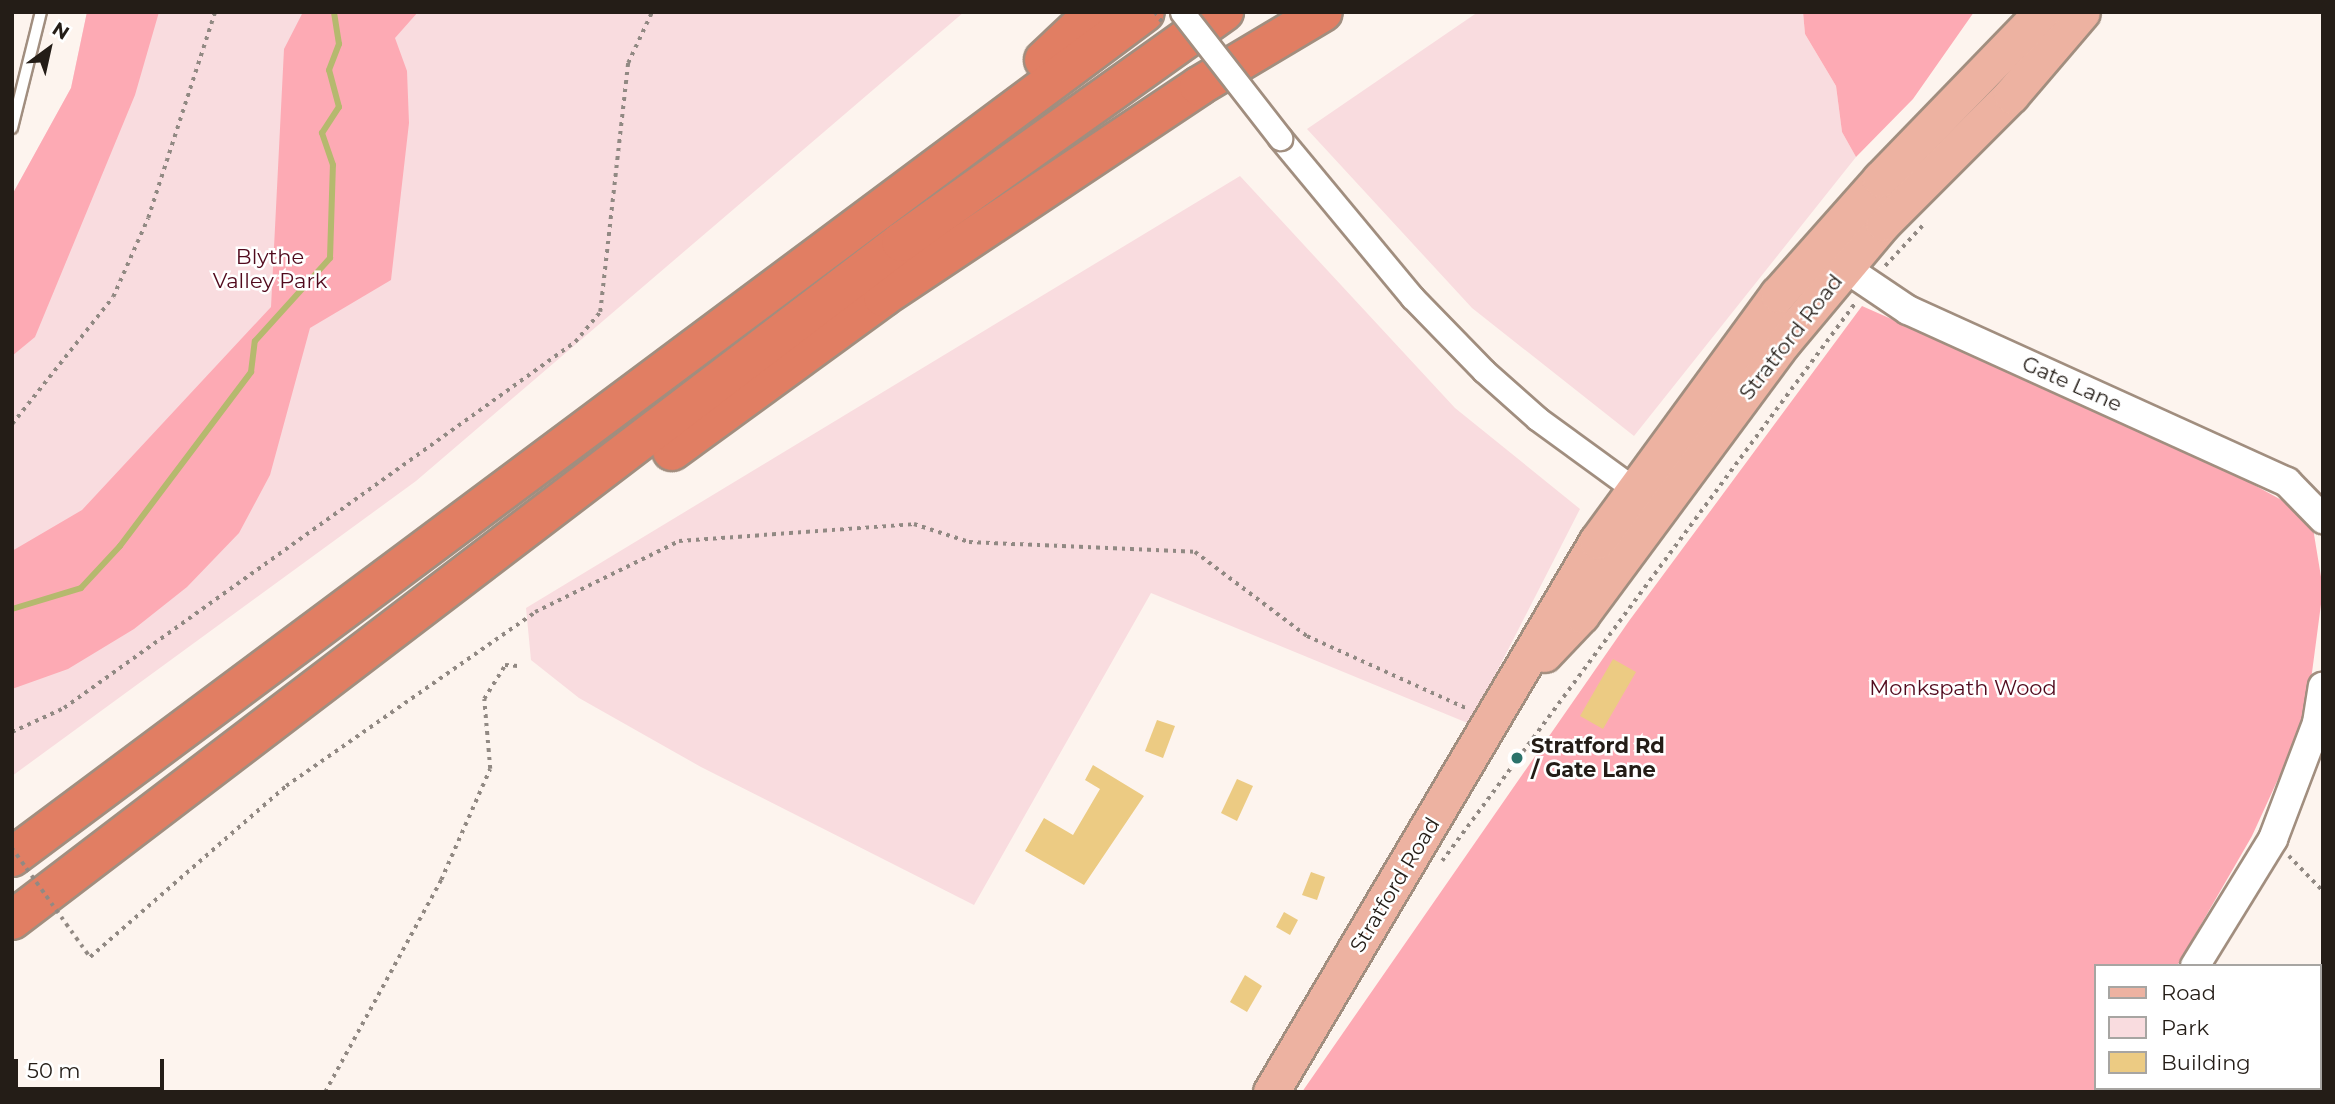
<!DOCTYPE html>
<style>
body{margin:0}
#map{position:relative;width:2335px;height:1104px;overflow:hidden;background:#fdf4ee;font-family:Montserrat,sans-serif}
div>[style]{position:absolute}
.green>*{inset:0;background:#f9dcdf}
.forest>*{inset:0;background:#fdaab4}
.stream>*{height:6px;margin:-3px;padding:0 3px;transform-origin:3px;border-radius:3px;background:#b5b96e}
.building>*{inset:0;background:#eccb83}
.path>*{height:3.5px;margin-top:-1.75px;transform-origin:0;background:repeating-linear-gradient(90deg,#918983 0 3.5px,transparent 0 8.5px)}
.roads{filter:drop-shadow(2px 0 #a18e7f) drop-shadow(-2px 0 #a18e7f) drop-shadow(0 2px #a18e7f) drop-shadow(0 -2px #a18e7f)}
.service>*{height:10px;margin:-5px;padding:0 5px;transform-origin:5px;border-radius:5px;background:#fff}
.minor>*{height:23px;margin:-11.5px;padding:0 11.5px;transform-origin:11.5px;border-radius:11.5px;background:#fff}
.tertiary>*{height:28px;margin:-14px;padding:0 14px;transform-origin:14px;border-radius:14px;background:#fff}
.primary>*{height:35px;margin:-17.5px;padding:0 17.5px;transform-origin:17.5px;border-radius:17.5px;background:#edb2a1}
.motorway>*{height:38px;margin:-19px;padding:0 19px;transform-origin:19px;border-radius:19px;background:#e17e63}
.path-bridge>*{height:3.5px;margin-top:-1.75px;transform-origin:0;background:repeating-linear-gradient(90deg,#918983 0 3.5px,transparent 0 8.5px)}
.bridges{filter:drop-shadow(2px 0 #a18e7f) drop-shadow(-2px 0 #a18e7f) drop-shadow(0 2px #a18e7f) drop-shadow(0 -2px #a18e7f)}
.minor-bridge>*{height:23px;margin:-11.5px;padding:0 11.5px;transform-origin:11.5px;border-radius:11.5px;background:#fff}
.dots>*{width:19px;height:19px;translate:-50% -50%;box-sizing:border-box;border:4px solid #fff;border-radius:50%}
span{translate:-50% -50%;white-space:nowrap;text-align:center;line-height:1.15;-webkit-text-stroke:5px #fff;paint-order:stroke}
.park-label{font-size:21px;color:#510a1d}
.street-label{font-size:21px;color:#241d17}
.poi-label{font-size:21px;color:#241d17;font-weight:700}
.left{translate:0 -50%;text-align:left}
.frame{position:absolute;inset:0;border:14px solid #241d17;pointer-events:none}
.legend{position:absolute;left:2094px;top:964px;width:228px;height:126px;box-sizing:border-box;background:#fff;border:2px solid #a7a5a2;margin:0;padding:9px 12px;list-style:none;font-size:21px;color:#241d17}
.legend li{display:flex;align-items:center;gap:14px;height:35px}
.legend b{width:35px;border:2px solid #a7a5a2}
.north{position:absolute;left:14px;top:14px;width:70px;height:70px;-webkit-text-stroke:5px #fff;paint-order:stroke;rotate:33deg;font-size:19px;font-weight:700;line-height:28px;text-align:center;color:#241d17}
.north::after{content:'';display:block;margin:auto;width:24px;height:32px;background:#241d17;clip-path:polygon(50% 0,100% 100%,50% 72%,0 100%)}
.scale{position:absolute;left:14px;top:1059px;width:150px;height:32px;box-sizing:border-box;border:4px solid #241d17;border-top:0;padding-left:9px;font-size:21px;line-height:24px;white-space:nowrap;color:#241d17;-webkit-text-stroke:5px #fff;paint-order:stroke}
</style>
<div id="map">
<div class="green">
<i style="clip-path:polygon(87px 12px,964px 12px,416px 481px,12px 776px,12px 195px,71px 88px)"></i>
<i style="clip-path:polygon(1478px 12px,1803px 12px,1805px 34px,1836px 86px,1842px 132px,1856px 157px,1634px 436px,1472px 308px,1307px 129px)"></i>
<i style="clip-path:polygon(1240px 176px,1455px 408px,1580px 509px,1470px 724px,1151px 593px,974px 905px,701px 767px,579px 698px,531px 660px,526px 608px)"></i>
</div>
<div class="forest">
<i style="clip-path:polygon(87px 12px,159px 12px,135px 95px,35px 337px,12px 356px,12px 195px,71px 88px)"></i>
<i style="clip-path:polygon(303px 12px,418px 12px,395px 38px,407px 71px,409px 123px,391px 280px,310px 328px,270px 475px,239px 533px,187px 587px,134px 629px,68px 669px,12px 689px,12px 551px,82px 510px,271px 307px,284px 49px)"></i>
<i style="clip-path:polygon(1803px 12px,1974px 12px,1913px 99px,1856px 157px,1842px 132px,1836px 86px,1805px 34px)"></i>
<i style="clip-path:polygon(1862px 306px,2199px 455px,2311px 516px,2323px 589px,2306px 718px,2252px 836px,2177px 966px,2095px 966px,2095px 1088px,2105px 1092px,1302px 1092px,1629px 621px)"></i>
</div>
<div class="stream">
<i style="left:12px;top:609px;width:72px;rotate:-16.9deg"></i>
<i style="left:81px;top:588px;width:57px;rotate:-47.1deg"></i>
<i style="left:120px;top:546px;width:218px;rotate:-53deg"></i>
<i style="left:251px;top:372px;width:31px;rotate:-83deg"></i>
<i style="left:255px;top:341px;width:112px;rotate:-47.9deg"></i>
<i style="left:330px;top:258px;width:93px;rotate:-88.2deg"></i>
<i style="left:333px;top:165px;width:34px;rotate:-109deg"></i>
<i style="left:322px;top:133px;width:31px;rotate:-57deg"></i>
<i style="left:339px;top:107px;width:38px;rotate:-105deg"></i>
<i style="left:329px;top:70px;width:28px;rotate:-69deg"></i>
<i style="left:339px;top:44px;width:32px;rotate:-99deg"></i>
</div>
<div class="building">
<i style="clip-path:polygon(1613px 659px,1636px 672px,1603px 729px,1580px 716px)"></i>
<i style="clip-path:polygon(1157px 720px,1175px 726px,1163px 758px,1145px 751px)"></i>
<i style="clip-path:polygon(1093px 765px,1144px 796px,1084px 885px,1025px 851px,1044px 818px,1073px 835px,1100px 789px,1085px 780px)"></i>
<i style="clip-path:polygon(1237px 779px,1253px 786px,1237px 821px,1221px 813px)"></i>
<i style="clip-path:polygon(1311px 872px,1325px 877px,1317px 900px,1302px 895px)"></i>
<i style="clip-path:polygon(1284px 912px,1298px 920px,1290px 935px,1276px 927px)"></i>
<i style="clip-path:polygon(1245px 975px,1262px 986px,1247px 1012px,1230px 1002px)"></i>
</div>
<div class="path">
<i style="left:1885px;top:266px;width:59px;rotate:-47.1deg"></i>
<i style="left:12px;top:424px;width:162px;rotate:-51.5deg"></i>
<i style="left:113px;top:297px;width:86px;rotate:-66.1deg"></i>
<i style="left:148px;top:218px;width:217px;rotate:-72deg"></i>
<i style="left:12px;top:732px;width:57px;rotate:-24.8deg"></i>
<i style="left:64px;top:708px;width:629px;rotate:-35.61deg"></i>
<i style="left:575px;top:342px;width:39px;rotate:-50deg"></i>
<i style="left:600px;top:312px;width:251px;rotate:-83.6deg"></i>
<i style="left:628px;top:63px;width:56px;rotate:-64.8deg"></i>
<i style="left:2289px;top:856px;width:49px;rotate:45.8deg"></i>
<i style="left:1442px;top:861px;width:696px;rotate:-53.48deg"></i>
<i style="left:90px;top:957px;width:260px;rotate:-41.1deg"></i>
<i style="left:286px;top:786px;width:304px;rotate:-34.9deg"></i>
<i style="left:535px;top:612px;width:161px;rotate:-26.2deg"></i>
<i style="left:679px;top:541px;width:236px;rotate:-4.1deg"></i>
<i style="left:914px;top:524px;width:58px;rotate:18.1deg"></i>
<i style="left:969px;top:542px;width:226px;rotate:2.5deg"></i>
<i style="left:1195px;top:552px;width:140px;rotate:36.9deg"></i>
<i style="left:1307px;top:636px;width:175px;rotate:24.4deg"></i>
<i style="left:325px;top:1092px;width:242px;rotate:-61.3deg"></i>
<i style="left:441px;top:880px;width:121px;rotate:-66.2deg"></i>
<i style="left:490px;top:769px;width:70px;rotate:-94.9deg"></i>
<i style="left:484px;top:699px;width:40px;rotate:-58deg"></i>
<i style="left:505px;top:665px;width:13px;rotate:4deg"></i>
</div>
<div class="roads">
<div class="service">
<i style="left:12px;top:128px;width:120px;rotate:-76deg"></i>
</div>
<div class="minor">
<i style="left:1280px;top:138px;width:207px;rotate:50.3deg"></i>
<i style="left:1412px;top:297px;width:103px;rotate:45.8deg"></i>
<i style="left:1484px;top:371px;width:72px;rotate:41.6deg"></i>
<i style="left:1538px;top:419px;width:132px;rotate:36.1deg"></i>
</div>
<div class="tertiary">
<i style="left:1829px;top:257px;width:95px;rotate:33.9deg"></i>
<i style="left:1908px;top:310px;width:416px;rotate:24.4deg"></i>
<i style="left:2287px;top:482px;width:52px;rotate:45.8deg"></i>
<i style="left:2195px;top:966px;width:149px;rotate:-58.4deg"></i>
<i style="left:2273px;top:839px;width:124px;rotate:-69.2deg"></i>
<i style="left:2317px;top:723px;width:37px;rotate:-81deg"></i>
<i style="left:2121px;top:1092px;width:4px;rotate:-63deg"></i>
</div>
<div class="primary">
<i style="left:1544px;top:654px;width:54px;rotate:-46.5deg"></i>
<i style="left:1581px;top:615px;width:341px;rotate:-53.5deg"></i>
<i style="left:1784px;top:341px;width:154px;rotate:-50deg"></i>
<i style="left:1883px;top:223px;width:181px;rotate:-45deg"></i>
<i style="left:2011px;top:95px;width:109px;rotate:-49.5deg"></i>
<i style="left:1271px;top:1092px;width:640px;rotate:-59.39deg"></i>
<i style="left:1597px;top:541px;width:306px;rotate:-53.8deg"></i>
<i style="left:1778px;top:294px;width:154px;rotate:-48.4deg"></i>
<i style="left:1880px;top:179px;width:233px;rotate:-45.9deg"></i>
</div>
<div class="motorway">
<i style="left:1044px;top:60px;width:70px;rotate:-43.3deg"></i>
<i style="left:672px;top:451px;width:261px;rotate:-36.1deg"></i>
<i style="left:883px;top:297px;width:380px;rotate:-33.7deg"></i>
<i style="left:1199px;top:86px;width:144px;rotate:-30.8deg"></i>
<i style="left:12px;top:857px;width:1413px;rotate:-36.72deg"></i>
<i style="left:12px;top:920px;width:1118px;rotate:-37.33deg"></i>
<i style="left:901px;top:242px;width:397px;rotate:-35.5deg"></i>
</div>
</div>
<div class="path-bridge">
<i style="left:1155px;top:12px;width:12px;rotate:55deg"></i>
<i style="left:12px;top:848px;width:134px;rotate:54.4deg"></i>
</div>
<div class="bridges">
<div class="minor-bridge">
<i style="left:1182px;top:12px;width:160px;rotate:52.1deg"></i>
</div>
</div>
<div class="dots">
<i style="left:1517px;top:758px;background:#2b736b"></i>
</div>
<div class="park-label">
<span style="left:270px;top:269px">Blythe<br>Valley Park</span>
<span style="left:1963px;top:688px">Monkspath Wood</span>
</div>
<div class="street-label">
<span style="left:1791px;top:337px;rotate:-52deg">Stratford Road</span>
<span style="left:2072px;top:384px;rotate:24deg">Gate Lane</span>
<span style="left:1395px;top:885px;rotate:-59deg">Stratford Road</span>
</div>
<div class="poi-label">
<span class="left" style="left:1531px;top:758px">Stratford Rd<br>/ Gate Lane</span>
</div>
<div class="frame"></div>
<ul class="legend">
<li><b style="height:9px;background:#edb2a1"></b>Road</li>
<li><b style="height:19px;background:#f9dcdf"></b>Park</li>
<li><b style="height:19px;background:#eccb83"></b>Building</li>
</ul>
<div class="north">N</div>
<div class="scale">50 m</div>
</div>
